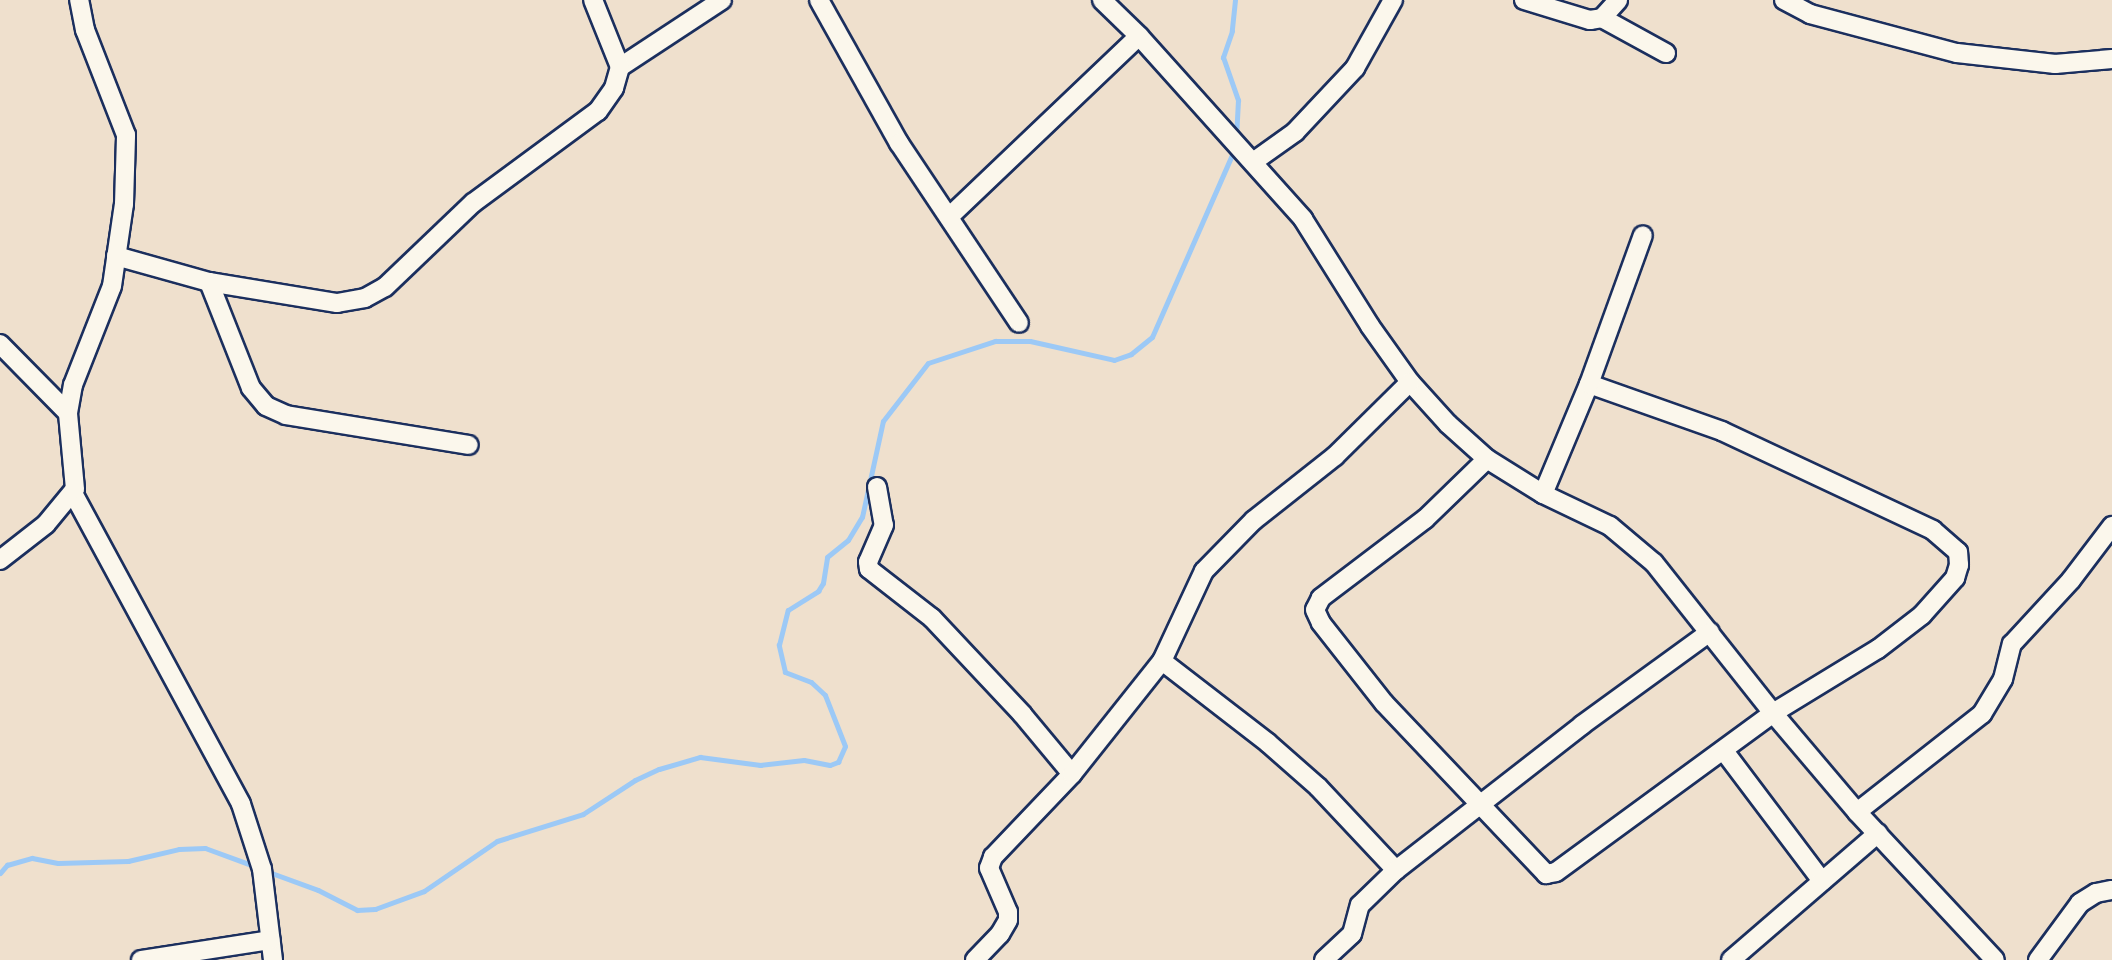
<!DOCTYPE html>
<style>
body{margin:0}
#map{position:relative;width:2112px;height:960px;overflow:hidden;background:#efe0cd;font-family:Mali,sans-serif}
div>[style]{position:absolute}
.stream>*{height:5px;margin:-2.5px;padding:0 2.5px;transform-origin:2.5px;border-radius:2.5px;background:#9cc9f6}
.roads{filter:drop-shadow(2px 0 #1b2f5e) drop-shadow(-2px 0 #1b2f5e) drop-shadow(0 2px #1b2f5e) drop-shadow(0 -2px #1b2f5e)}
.minor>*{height:18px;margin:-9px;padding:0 9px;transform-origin:9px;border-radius:9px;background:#fbf7ec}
span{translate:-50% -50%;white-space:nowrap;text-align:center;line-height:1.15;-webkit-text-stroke:6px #fbf7ec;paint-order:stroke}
</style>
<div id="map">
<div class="stream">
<i style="left:1235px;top:0;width:31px;rotate:96deg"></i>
<i style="left:1232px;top:31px;width:28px;rotate:109deg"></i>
<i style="left:1223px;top:57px;width:46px;rotate:70.8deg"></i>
<i style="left:1238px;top:100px;width:38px;rotate:93deg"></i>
<i style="left:266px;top:871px;width:55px;rotate:20.1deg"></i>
<i style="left:318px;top:890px;width:44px;rotate:27.1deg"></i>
<i style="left:357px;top:910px;width:18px;rotate:-3deg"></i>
<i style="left:375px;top:909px;width:52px;rotate:-20.2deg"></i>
<i style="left:424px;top:891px;width:88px;rotate:-34.4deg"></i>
<i style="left:497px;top:841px;width:90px;rotate:-17.4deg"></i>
<i style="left:583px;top:814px;width:62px;rotate:-33.2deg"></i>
<i style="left:635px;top:780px;width:26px;rotate:-25deg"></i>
<i style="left:659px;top:769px;width:43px;rotate:-16.3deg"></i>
<i style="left:700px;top:757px;width:61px;rotate:7.6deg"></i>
<i style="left:760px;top:765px;width:44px;rotate:-6.5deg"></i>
<i style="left:804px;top:760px;width:26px;rotate:11deg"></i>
<i style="left:830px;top:765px;width:9px;rotate:-21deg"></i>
<i style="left:838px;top:762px;width:17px;rotate:-66deg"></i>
<i style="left:845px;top:746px;width:55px;rotate:-111.4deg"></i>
<i style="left:825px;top:695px;width:19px;rotate:-137deg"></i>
<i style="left:811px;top:682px;width:28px;rotate:-159deg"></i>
<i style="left:785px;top:672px;width:28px;rotate:-103deg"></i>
<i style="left:779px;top:645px;width:36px;rotate:-76deg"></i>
<i style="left:788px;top:610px;width:36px;rotate:-32deg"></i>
<i style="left:818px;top:591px;width:9px;rotate:-58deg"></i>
<i style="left:823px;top:583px;width:26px;rotate:-81deg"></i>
<i style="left:827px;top:557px;width:27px;rotate:-39deg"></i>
<i style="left:848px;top:540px;width:27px;rotate:-59deg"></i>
<i style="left:862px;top:517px;width:98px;rotate:-77.7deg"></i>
<i style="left:883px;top:421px;width:73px;rotate:-52.2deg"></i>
<i style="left:928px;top:363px;width:71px;rotate:-18.2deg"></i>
<i style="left:995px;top:341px;width:35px"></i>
<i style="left:1030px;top:341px;width:86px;rotate:12.7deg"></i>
<i style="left:1114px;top:360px;width:18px;rotate:-19deg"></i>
<i style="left:1131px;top:354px;width:27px;rotate:-39deg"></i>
<i style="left:1152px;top:337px;width:206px;rotate:-66.3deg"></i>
<i style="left:0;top:873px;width:11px;rotate:-49deg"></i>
<i style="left:7px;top:865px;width:26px;rotate:-16deg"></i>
<i style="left:32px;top:858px;width:26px;rotate:11deg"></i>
<i style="left:58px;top:863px;width:70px;rotate:-1.6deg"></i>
<i style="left:128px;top:861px;width:52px;rotate:-13.2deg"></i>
<i style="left:179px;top:849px;width:26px;rotate:-2deg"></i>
<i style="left:205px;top:848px;width:55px;rotate:20.1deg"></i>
</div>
<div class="roads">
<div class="minor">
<i style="left:819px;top:0;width:164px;rotate:60.8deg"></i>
<i style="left:899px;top:143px;width:216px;rotate:56.3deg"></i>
<i style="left:1102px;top:0;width:52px;rotate:44.2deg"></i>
<i style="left:1139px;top:36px;width:246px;rotate:48.1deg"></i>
<i style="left:1303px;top:219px;width:126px;rotate:57.9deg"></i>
<i style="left:1370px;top:326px;width:69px;rotate:54.5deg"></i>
<i style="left:1410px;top:382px;width:57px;rotate:47.9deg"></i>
<i style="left:1448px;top:424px;width:52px;rotate:41.9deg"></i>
<i style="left:1487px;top:459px;width:66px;rotate:32deg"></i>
<i style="left:1543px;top:494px;width:74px;rotate:25.5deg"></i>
<i style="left:1610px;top:526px;width:57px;rotate:40.1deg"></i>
<i style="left:1654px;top:563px;width:191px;rotate:51.6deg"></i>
<i style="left:1773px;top:713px;width:130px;rotate:49.7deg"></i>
<i style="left:1857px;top:812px;width:202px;rotate:47deg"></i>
<i style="left:1524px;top:0;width:69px;rotate:16.9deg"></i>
<i style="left:1590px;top:20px;width:12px;rotate:-9deg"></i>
<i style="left:1602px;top:18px;width:24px;rotate:-48deg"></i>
<i style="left:1784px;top:0;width:30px;rotate:28deg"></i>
<i style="left:1810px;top:14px;width:152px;rotate:14.9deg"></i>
<i style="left:1957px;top:53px;width:99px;rotate:6.4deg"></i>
<i style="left:2055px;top:64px;width:57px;rotate:-5deg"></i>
<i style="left:1602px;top:18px;width:73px;rotate:28.7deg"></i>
<i style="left:620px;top:67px;width:122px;rotate:-33.3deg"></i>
<i style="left:1253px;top:162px;width:52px;rotate:-35.5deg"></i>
<i style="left:1295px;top:132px;width:88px;rotate:-46.8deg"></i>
<i style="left:1355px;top:68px;width:78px;rotate:-60.8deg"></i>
<i style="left:949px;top:217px;width:262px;rotate:-43.6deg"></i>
<i style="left:116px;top:256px;width:97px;rotate:15.6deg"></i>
<i style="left:209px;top:282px;width:130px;rotate:9.3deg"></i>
<i style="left:337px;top:303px;width:28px;rotate:-10deg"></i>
<i style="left:365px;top:298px;width:23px;rotate:-29deg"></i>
<i style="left:385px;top:287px;width:122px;rotate:-43.7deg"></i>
<i style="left:473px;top:203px;width:155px;rotate:-36.4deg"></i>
<i style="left:598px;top:111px;width:28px;rotate:-55deg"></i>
<i style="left:614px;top:88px;width:22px;rotate:-74deg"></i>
<i style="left:620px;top:67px;width:72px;rotate:-111.9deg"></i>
<i style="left:209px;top:282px;width:114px;rotate:68.4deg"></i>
<i style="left:251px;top:388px;width:23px;rotate:50deg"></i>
<i style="left:266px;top:406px;width:22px;rotate:24deg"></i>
<i style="left:286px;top:415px;width:185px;rotate:9.3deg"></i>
<i style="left:0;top:344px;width:97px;rotate:45.4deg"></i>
<i style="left:1487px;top:459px;width:86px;rotate:135.9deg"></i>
<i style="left:1425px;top:519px;width:131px;rotate:142.8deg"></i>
<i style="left:1321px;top:598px;width:13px;rotate:117deg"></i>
<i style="left:1315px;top:610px;width:14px;rotate:65deg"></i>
<i style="left:1321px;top:623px;width:102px;rotate:51.8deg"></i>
<i style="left:1384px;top:703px;width:236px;rotate:46.5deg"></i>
<i style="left:1546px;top:874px;width:10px;rotate:-11deg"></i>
<i style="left:1556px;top:872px;width:269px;rotate:-36.2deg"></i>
<i style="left:1773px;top:713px;width:123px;rotate:-31.4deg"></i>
<i style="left:1878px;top:649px;width:56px;rotate:-37.7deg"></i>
<i style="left:1922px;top:615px;width:50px;rotate:-48.3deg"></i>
<i style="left:1955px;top:578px;width:14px;rotate:-73deg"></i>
<i style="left:1959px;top:565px;width:13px;rotate:-94deg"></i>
<i style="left:1958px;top:552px;width:33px;rotate:-139deg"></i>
<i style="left:1933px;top:530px;width:233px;rotate:-154.9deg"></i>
<i style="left:1722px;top:431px;width:141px;rotate:-160.5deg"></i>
<i style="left:877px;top:487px;width:39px;rotate:80deg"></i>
<i style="left:884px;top:525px;width:40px;rotate:113.4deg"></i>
<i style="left:868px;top:562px;width:7px;rotate:82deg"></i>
<i style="left:869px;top:569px;width:80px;rotate:37.9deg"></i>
<i style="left:932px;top:618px;width:132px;rotate:46.8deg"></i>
<i style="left:1022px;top:714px;width:78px;rotate:50.2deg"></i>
<i style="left:73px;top:493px;width:353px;rotate:61.6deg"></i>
<i style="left:241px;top:804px;width:68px;rotate:72.1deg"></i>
<i style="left:262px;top:869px;width:92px;rotate:83.1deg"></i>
<i style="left:1543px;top:494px;width:119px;rotate:-67.3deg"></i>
<i style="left:1589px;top:384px;width:158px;rotate:-70.1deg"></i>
<i style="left:0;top:560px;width:58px;rotate:-38deg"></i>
<i style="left:46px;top:524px;width:45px;rotate:-50.4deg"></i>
<i style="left:75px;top:489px;width:76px;rotate:-95.3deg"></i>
<i style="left:68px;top:413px;width:28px;rotate:-80deg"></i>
<i style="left:73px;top:385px;width:106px;rotate:-68.5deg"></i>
<i style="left:112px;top:286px;width:83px;rotate:-81.7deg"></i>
<i style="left:124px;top:204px;width:69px;rotate:-88.3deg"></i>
<i style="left:126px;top:135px;width:113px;rotate:-111.3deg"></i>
<i style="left:85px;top:30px;width:31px;rotate:-101deg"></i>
<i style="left:1162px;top:661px;width:134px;rotate:37.7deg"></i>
<i style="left:1268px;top:743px;width:67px;rotate:41.3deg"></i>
<i style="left:1318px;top:787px;width:114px;rotate:46.8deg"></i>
<i style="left:1724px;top:751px;width:163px;rotate:53deg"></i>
<i style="left:1857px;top:812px;width:159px;rotate:-38.1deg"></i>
<i style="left:1982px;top:714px;width:41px;rotate:-59deg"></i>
<i style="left:2003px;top:679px;width:36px;rotate:-76deg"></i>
<i style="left:2012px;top:644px;width:87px;rotate:-47.3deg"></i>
<i style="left:2071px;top:580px;width:68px;rotate:-52.8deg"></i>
<i style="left:141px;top:960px;width:131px;rotate:-8.8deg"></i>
<i style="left:975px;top:960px;width:36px;rotate:-46deg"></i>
<i style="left:1000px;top:934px;width:16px;rotate:-60deg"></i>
<i style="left:1008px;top:920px;width:8px;rotate:-90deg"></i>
<i style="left:1008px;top:912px;width:48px;rotate:-113.4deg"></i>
<i style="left:989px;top:868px;width:12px;rotate:-70deg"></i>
<i style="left:993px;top:857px;width:115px;rotate:-46.4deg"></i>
<i style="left:1072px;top:774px;width:144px;rotate:-51.5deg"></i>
<i style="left:1162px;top:661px;width:99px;rotate:-65deg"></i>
<i style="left:1204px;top:571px;width:71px;rotate:-45.6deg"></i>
<i style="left:1254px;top:520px;width:103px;rotate:-38.3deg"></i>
<i style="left:1335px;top:456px;width:105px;rotate:-44.6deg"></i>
<i style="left:1324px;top:960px;width:38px;rotate:-43deg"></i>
<i style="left:1352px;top:934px;width:30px;rotate:-75deg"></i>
<i style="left:1360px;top:905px;width:50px;rotate:-44.2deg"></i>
<i style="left:1396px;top:870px;width:236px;rotate:-37.9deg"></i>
<i style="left:1582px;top:725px;width:158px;rotate:-36deg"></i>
<i style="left:1731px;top:960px;width:194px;rotate:-40.8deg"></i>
<i style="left:2038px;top:960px;width:71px;rotate:-53.6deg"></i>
<i style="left:2080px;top:903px;width:19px;rotate:-32deg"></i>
<i style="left:2096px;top:893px;width:16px;rotate:-11deg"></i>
</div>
</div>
</div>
